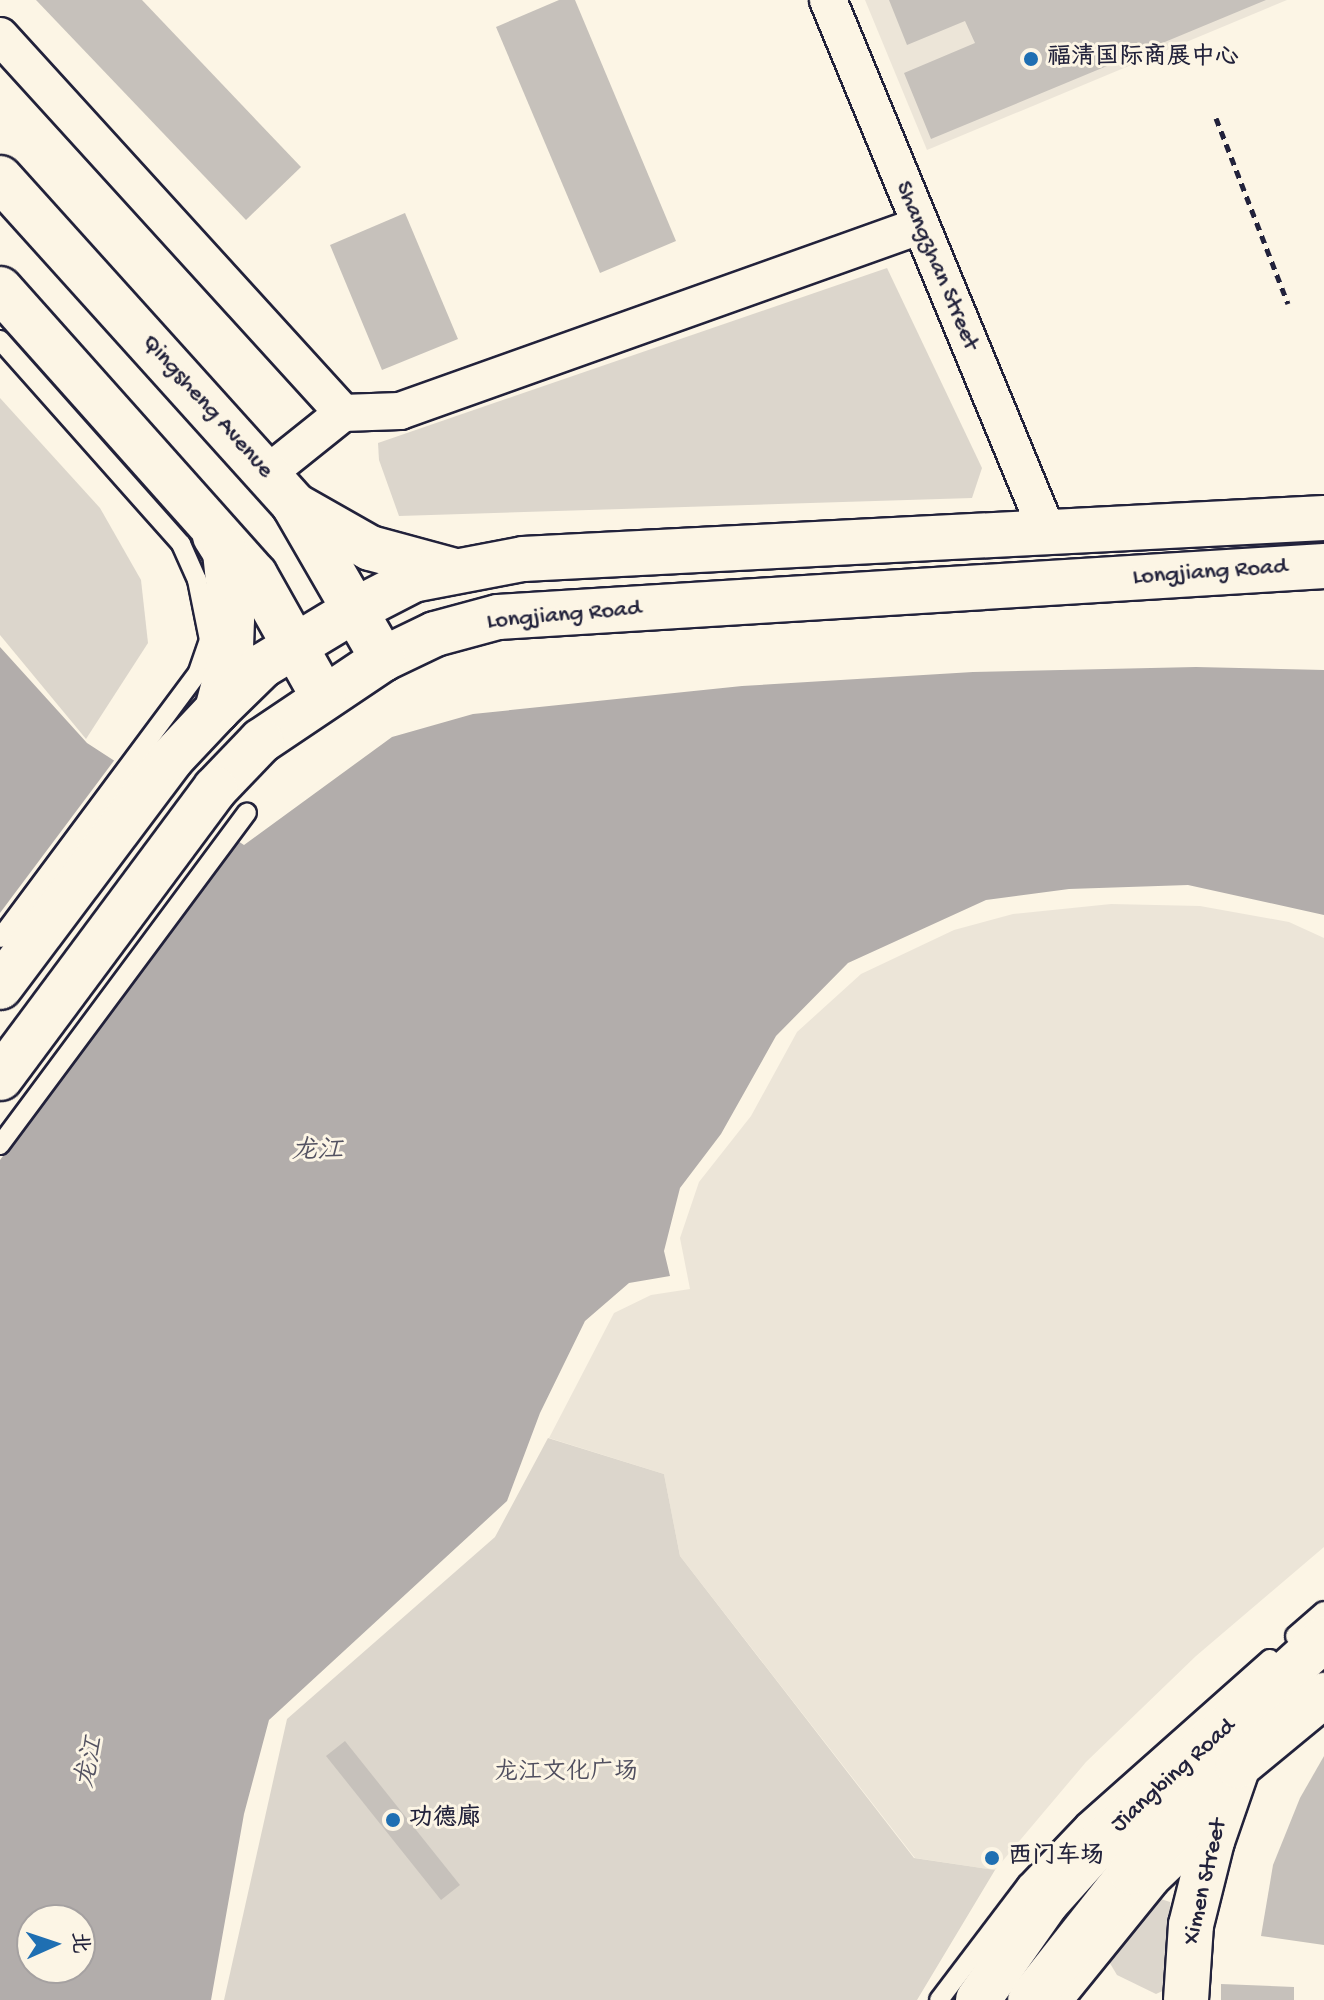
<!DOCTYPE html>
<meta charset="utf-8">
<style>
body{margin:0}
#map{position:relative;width:1324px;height:2000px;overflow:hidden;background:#fcf5e5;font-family:"Gochi Hand","LXGW WenKai TC",sans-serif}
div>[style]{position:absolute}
.built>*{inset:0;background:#ece5d8}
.green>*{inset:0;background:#dcd6cc}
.water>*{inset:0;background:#b2adab}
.pier>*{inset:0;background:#fcf5e5}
.building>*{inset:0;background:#c6c1bb}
.path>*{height:5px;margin-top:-2.5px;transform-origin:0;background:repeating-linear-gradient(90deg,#22223b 0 8px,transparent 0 14px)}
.roads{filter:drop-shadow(2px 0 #22223b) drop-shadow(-2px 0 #22223b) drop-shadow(0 2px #22223b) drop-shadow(0 -2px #22223b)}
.lane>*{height:18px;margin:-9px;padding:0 9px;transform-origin:9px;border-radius:9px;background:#fcf5e5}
.street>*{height:36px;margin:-18px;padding:0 18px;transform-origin:18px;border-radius:18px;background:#fcf5e5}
.secondary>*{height:44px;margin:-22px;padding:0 22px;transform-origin:22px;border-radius:22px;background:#fcf5e5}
.primary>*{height:44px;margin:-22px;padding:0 22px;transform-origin:22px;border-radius:22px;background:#fcf5e5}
.dots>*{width:22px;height:22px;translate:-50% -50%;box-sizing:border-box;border:4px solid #fcf5e5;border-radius:50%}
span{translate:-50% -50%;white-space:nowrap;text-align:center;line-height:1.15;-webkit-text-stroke:6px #fcf5e5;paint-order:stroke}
.poi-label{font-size:24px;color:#22223b;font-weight:700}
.left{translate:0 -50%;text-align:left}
.street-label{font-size:24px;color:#22223b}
.park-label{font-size:24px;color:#504f5f}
.water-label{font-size:26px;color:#545362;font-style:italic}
.north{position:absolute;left:16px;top:1904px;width:80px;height:80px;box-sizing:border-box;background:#fcf5e5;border:2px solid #a5a1a1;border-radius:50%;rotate:87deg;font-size:22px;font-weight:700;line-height:32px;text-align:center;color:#22223b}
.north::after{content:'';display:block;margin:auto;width:28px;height:36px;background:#1f6fb2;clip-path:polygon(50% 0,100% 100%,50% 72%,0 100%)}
</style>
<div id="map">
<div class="built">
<i style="clip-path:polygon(865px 0,1287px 0,927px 150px)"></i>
<i style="clip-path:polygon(1111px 904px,1200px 906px,1289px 922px,1324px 938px,1324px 1547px,1196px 1656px,1086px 1762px,995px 1870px,915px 1858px,680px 1556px,664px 1474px,549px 1438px,614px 1313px,651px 1295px,690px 1289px,680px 1238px,699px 1182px,751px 1116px,797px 1032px,861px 974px,954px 930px,1013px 914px)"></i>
</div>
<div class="green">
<i style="clip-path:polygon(887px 268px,982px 468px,972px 498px,399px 516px,379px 460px,378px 443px)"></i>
<i style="clip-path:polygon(0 398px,100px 508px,141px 580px,148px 643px,86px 739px,0 635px)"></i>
<i style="clip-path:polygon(548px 1438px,664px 1474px,680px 1556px,914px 1858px,995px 1870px,917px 2000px,224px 2000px,287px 1719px,495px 1537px)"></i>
<i style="clip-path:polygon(1161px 1899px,1170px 1902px,1169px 1988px,1156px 1994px,1117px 1975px,1108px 1960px)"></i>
</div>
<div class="water">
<i style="clip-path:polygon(evenodd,0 647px,87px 743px,244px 845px,392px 737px,473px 714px,742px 686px,973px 672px,1196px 667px,1324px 670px,1324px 915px,1188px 885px,1069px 889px,986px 900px,848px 963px,776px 1036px,721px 1134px,680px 1188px,664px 1251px,670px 1276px,629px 1283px,585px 1321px,540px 1413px,507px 1501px,269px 1720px,244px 1814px,211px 2000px,0 2000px,0 647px,32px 1920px,80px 1920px,80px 1968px,32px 1968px,32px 1920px)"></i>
</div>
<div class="pier">
<i style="clip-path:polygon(116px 758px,241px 838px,0 1160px,0 913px)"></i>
</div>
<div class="building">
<i style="clip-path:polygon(36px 0,142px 0,301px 167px,246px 220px)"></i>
<i style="clip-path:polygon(559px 0,575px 0,676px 241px,600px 273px,496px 27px)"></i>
<i style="clip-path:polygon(889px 0,1266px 0,931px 139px,904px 73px,975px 43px,965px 21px,907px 45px)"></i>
<i style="clip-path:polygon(405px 213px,458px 339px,382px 370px,330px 245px)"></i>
<i style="clip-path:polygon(345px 1741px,460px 1885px,441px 1900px,326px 1756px)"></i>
<i style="clip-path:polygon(1324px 1756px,1324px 1945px,1261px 1936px,1273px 1865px,1300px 1798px)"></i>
<i style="clip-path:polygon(1221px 1984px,1294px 1987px,1294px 2000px,1221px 2000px)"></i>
</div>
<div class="path">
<i style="left:1216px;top:118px;width:199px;rotate:68.8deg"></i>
</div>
<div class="roads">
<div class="lane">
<i style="left:0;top:340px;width:273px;rotate:48.4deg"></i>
<i style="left:181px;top:544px;width:39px;rotate:66deg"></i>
<i style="left:197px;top:580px;width:61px;rotate:78.7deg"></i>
<i style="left:209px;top:640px;width:36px;rotate:109deg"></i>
<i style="left:197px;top:674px;width:329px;rotate:126.7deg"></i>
<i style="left:0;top:1145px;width:414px;rotate:-53.4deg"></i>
<i style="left:1295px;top:1636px;width:38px;rotate:-41deg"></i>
<i style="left:939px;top:2000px;width:146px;rotate:-52.8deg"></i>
<i style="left:1027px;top:1884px;width:84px;rotate:-46.4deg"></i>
<i style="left:1085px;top:1823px;width:247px;rotate:-41.6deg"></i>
<i style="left:1065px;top:2000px;width:148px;rotate:-51deg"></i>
<i style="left:1158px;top:1885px;width:61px;rotate:-43.7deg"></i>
</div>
<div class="street">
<i style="left:828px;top:0;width:574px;rotate:67.59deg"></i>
<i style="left:0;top:36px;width:510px;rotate:47.7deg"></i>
<i style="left:343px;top:413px;width:57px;rotate:-2deg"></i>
<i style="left:400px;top:411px;width:551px;rotate:-19.62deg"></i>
<i style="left:268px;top:473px;width:96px;rotate:-38.7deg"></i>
</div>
<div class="secondary">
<i style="left:294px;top:505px;width:87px;rotate:29.5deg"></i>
<i style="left:370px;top:548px;width:84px;rotate:15.2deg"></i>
<i style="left:355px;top:610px;width:65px;rotate:-27.3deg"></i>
<i style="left:413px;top:580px;width:112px;rotate:-10.8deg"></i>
<i style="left:523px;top:559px;width:802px;rotate:-2.93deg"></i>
<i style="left:383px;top:659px;width:58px;rotate:-25.7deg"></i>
<i style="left:435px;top:634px;width:65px;rotate:-15.1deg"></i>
<i style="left:498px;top:617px;width:828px;rotate:-3.53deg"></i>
<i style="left:1186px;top:2000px;width:75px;rotate:-86.2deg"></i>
<i style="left:1191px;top:1925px;width:87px;rotate:-76deg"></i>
<i style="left:1212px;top:1841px;width:79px;rotate:-70.9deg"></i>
</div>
<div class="primary">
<i style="left:0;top:178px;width:440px;rotate:48deg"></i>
<i style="left:294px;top:505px;width:178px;rotate:60deg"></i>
<i style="left:383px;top:659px;width:147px;rotate:146.1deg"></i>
<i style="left:261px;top:741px;width:66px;rotate:133.8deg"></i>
<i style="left:215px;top:789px;width:360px;rotate:126.6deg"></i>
<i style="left:0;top:289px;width:383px;rotate:48.3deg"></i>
<i style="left:255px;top:575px;width:141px;rotate:60.7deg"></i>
<i style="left:215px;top:536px;width:19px;rotate:58deg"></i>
<i style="left:225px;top:552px;width:67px;rotate:84deg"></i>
<i style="left:232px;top:619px;width:38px;rotate:92deg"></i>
<i style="left:231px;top:657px;width:55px;rotate:104.8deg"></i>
<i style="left:0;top:987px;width:286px;rotate:-53.1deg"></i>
<i style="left:172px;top:758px;width:66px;rotate:-46.8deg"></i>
<i style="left:217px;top:710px;width:63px;rotate:-44.4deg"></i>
<i style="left:262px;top:666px;width:109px;rotate:-31.1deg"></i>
<i style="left:978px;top:2000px;width:120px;rotate:-54.9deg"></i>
<i style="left:1047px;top:1902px;width:81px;rotate:-48deg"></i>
<i style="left:1101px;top:1842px;width:302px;rotate:-42.3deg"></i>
<i style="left:1030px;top:2000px;width:163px;rotate:-51.7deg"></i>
<i style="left:1131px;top:1872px;width:151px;rotate:-44.7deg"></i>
<i style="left:1238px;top:1766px;width:112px;rotate:-39.5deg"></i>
</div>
</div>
<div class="dots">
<i style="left:1031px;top:59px;background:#1f6fb2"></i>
<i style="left:393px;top:1820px;background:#1f6fb2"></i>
<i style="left:992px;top:1858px;background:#1f6fb2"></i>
</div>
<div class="poi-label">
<span class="left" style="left:1047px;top:59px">福清国际商展中心</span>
<span class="left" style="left:409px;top:1820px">功德廊</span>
<span class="left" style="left:1008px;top:1858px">西门车场</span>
</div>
<div class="street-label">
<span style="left:936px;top:266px;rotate:67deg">Shangzhan Street</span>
<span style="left:207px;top:407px;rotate:48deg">Qingsheng Avenue</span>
<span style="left:1210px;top:573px;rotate:-4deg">Longjiang Road</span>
<span style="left:564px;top:616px;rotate:-5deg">Longjiang Road</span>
<span style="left:1174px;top:1776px;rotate:-42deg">Jiangbing Road</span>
<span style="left:1206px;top:1882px;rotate:-77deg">Ximen Street</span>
</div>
<div class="park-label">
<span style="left:566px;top:1774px">龙江文化广场</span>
</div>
<div class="water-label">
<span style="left:317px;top:1153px">龙江</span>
<span style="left:92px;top:1763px;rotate:-78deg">龙江</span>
</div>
<div class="north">北</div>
</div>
